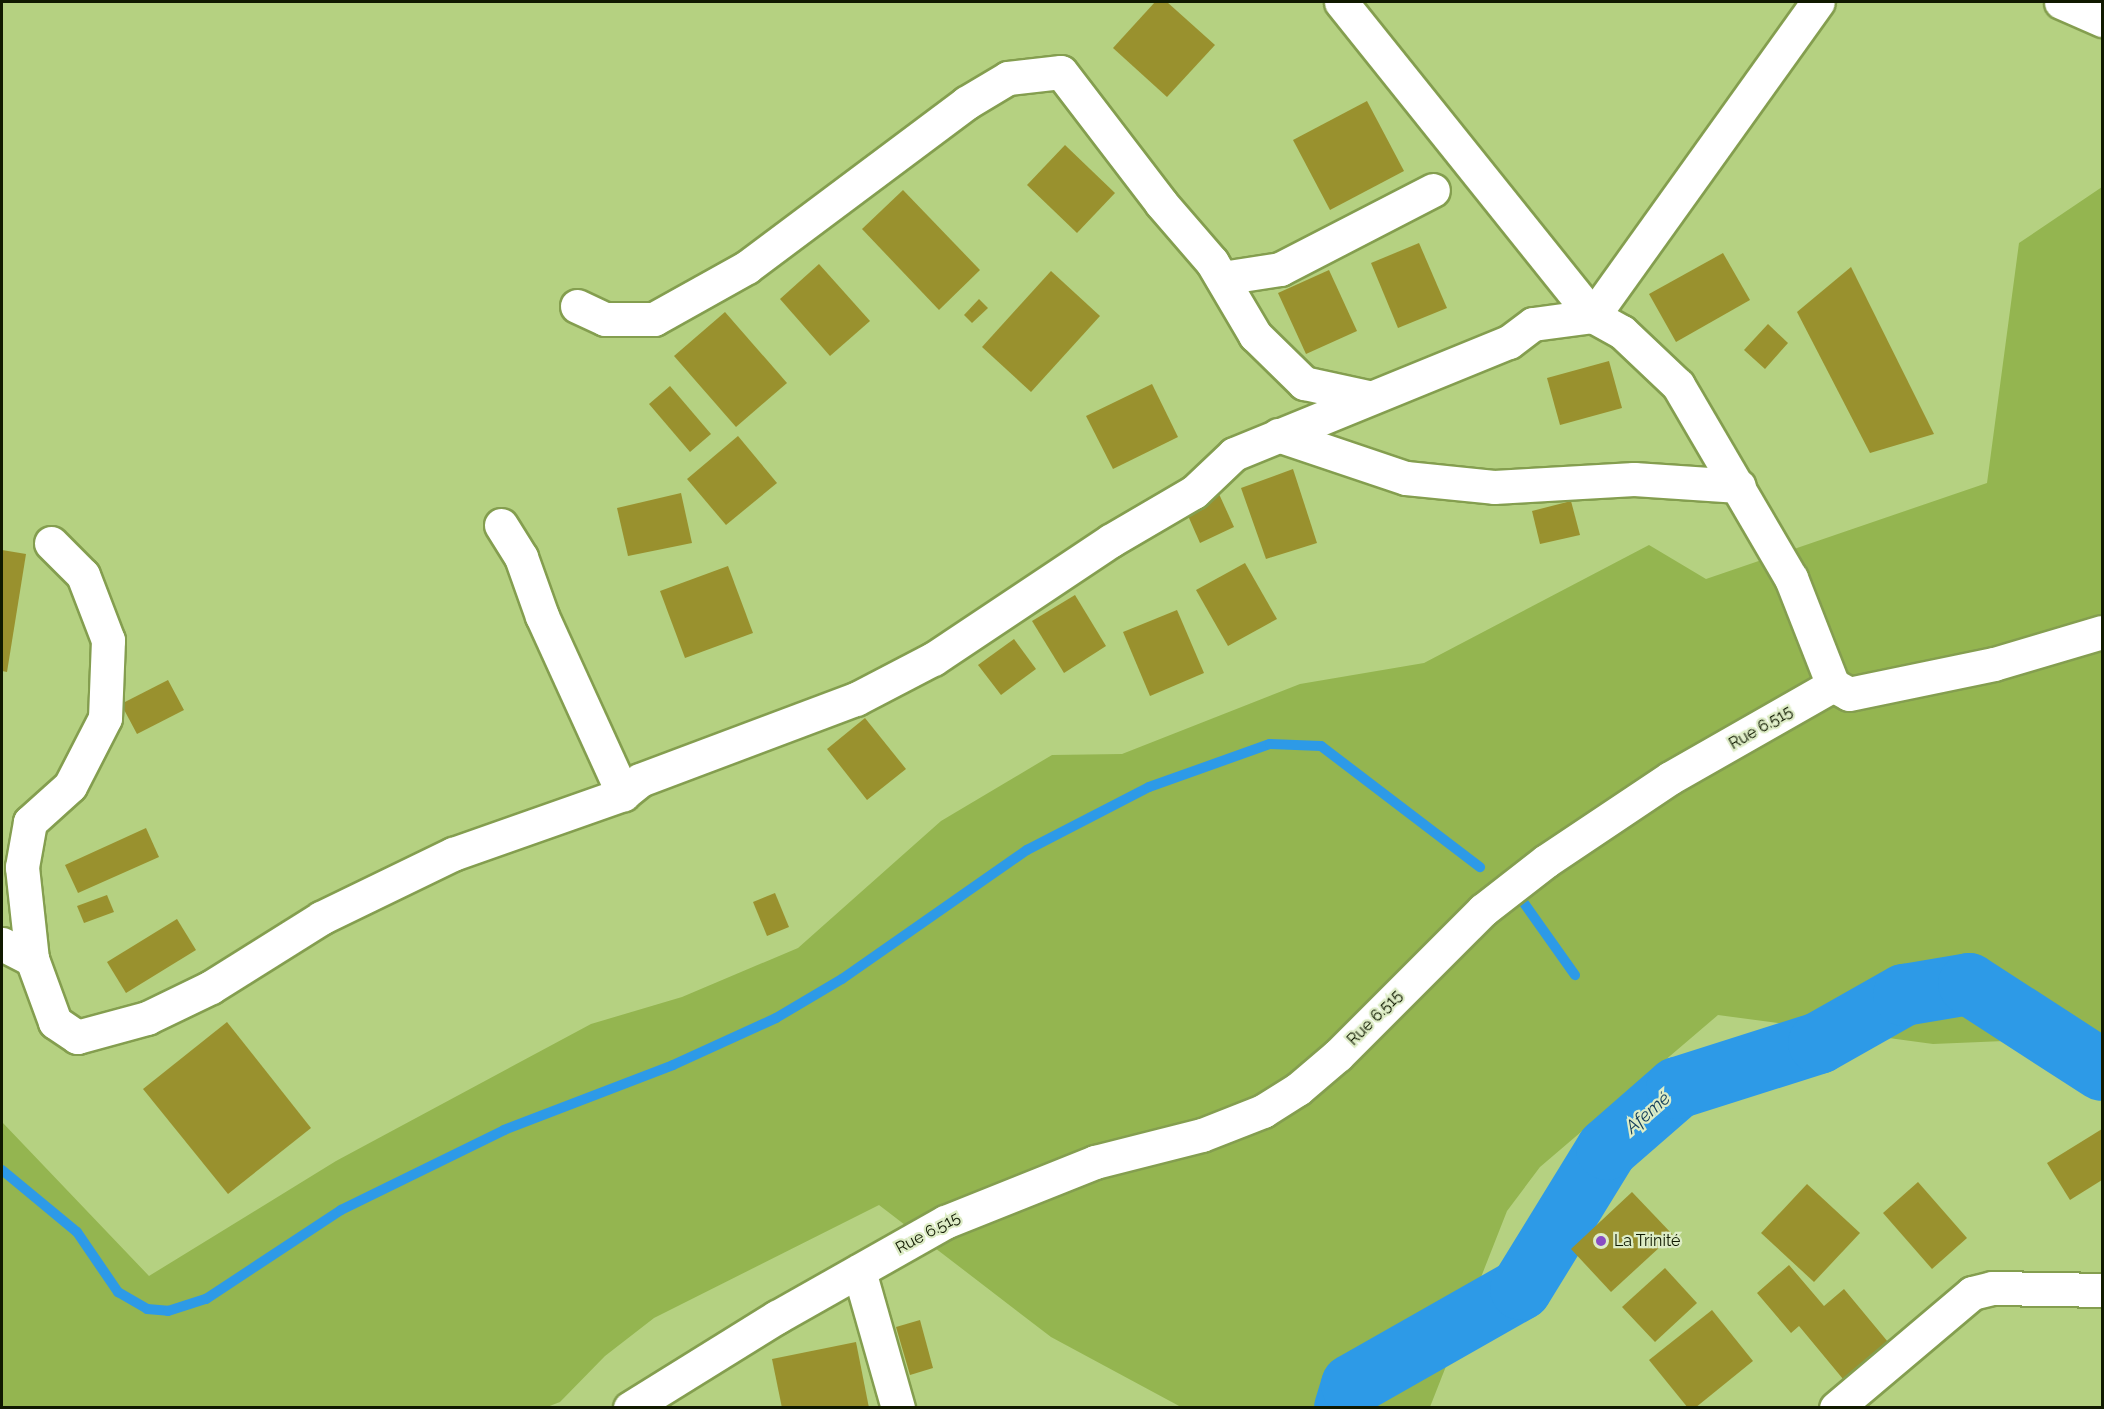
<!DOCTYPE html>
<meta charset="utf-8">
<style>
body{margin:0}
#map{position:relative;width:2104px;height:1409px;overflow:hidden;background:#b5d181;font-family:Raleway,sans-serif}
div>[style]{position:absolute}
.green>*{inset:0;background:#94b550}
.stream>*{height:10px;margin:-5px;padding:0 5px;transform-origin:5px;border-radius:5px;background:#2d9ae7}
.river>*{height:62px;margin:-31px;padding:0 31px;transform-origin:31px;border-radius:31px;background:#2d9ae7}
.building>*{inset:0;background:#99912e}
.roads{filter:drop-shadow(2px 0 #849e4f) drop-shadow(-2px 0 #849e4f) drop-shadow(0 2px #849e4f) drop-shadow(0 -2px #849e4f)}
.minor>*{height:33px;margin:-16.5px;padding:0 16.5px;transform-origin:16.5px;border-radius:16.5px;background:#fff}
.dots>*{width:16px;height:16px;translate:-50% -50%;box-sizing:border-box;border:3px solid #ddecc5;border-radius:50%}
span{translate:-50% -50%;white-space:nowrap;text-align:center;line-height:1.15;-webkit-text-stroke:4.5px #ddecc5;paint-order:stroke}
.street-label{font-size:16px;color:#101900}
.poi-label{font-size:16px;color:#101900}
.left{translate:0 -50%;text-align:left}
.water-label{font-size:18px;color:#113b5a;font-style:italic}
.frame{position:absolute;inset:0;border:3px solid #101900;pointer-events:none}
</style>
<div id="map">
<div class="green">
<i style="clip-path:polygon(2102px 187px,2102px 1037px,1933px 1044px,1718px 1015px,1540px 1167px,1507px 1211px,1430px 1407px,1181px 1407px,1051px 1337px,879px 1205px,654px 1318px,605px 1356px,560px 1402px,547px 1407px,2px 1407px,2px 1122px,149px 1276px,336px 1161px,591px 1024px,682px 997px,798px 948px,941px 821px,1052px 755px,1122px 754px,1300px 684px,1424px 663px,1649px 545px,1706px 579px,1987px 483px,2019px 243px)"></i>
</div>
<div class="stream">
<i style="left:1519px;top:896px;width:97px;rotate:54.7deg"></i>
<i style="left:2px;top:1170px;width:97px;rotate:39.6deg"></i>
<i style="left:77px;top:1232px;width:73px;rotate:55.7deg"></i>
<i style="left:118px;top:1292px;width:34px;rotate:30deg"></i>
<i style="left:147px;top:1309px;width:21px;rotate:5deg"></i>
<i style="left:168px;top:1311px;width:40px;rotate:-18deg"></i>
<i style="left:206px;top:1299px;width:162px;rotate:-33.4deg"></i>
<i style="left:341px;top:1210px;width:182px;rotate:-26.1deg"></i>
<i style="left:504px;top:1130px;width:181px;rotate:-21deg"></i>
<i style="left:673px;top:1065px;width:113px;rotate:-24.5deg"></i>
<i style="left:776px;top:1018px;width:77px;rotate:-30.6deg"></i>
<i style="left:842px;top:979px;width:226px;rotate:-34.9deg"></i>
<i style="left:1027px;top:850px;width:137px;rotate:-27.3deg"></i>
<i style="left:1149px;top:787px;width:128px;rotate:-19.6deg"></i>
<i style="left:1270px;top:744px;width:51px;rotate:2.2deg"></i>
<i style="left:1321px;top:746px;width:200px;rotate:37.3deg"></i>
</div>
<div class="river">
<i style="left:1345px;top:1408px;width:24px;rotate:-73deg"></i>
<i style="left:1352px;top:1385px;width:194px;rotate:-29.6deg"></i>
<i style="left:1521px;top:1289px;width:164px;rotate:-58.4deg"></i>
<i style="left:1607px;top:1149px;width:93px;rotate:-41.1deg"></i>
<i style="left:1677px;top:1088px;width:149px;rotate:-17.6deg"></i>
<i style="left:1819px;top:1043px;width:98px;rotate:-29.5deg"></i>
<i style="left:1904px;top:995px;width:66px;rotate:-9.6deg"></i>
<i style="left:1969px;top:984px;width:158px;rotate:32.9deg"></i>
</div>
<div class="building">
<i style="clip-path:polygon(1155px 2px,1167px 2px,1215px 45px,1167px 97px,1113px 48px)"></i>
<i style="clip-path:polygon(1367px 101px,1404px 171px,1330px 210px,1293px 140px)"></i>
<i style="clip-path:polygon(1065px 145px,1115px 193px,1077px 233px,1027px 185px)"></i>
<i style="clip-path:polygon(903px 190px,980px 270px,939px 310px,862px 229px)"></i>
<i style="clip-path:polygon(1419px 243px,1447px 308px,1398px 328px,1371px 263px)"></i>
<i style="clip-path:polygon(1723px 253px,1750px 300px,1676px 342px,1649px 294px)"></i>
<i style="clip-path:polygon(819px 264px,870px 321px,830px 356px,780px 299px)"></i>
<i style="clip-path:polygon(1851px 267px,1934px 434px,1870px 453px,1797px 312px)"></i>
<i style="clip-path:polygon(1329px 270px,1357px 331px,1306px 354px,1278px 293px)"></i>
<i style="clip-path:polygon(1051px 271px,1100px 316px,1031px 392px,982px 347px)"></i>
<i style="clip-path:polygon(979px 299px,988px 308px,972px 323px,964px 315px)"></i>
<i style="clip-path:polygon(725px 312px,787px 383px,736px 427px,674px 356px)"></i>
<i style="clip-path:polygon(1768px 324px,1788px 343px,1765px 369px,1744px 350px)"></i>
<i style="clip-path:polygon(1609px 361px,1622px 408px,1560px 425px,1547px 378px)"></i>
<i style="clip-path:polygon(1152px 384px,1178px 437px,1113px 469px,1086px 416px)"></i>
<i style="clip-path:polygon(670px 386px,711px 434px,690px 452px,649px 404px)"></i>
<i style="clip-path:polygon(738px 436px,777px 483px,726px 525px,687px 479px)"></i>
<i style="clip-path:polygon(1293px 469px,1317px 543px,1266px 559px,1241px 488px)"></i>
<i style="clip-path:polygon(681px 493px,692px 543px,628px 556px,617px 508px)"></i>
<i style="clip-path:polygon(1219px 494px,1234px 527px,1200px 543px,1185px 509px)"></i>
<i style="clip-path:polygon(1571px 501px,1580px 535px,1540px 544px,1532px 511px)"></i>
<i style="clip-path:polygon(2px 550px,26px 554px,7px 672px,2px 671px)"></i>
<i style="clip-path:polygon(1245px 563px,1277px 619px,1228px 646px,1196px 590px)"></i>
<i style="clip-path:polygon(728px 566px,753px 633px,685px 658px,660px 591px)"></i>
<i style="clip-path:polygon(1075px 595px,1106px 646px,1064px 673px,1032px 621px)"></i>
<i style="clip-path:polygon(1177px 610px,1204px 673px,1150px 696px,1123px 632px)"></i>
<i style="clip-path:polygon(1014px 639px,1036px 669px,1001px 695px,978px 665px)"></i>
<i style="clip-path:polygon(168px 680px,184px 710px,137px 734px,121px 704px)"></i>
<i style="clip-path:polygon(865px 718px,906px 769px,867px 800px,827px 749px)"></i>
<i style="clip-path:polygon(146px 828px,159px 857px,78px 893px,65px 865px)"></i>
<i style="clip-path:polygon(775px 893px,789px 927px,767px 936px,753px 902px)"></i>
<i style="clip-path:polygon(107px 895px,114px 912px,84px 923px,77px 906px)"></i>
<i style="clip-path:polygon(177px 919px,196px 950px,126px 993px,107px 962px)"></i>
<i style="clip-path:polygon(227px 1022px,311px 1128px,228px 1194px,143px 1089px)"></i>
<i style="clip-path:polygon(2102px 1129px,2102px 1180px,2070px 1200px,2047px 1163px)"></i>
<i style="clip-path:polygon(1918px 1182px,1967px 1238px,1932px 1269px,1883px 1213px)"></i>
<i style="clip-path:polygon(1807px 1184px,1860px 1233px,1814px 1282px,1761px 1233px)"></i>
<i style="clip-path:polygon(1632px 1192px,1673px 1235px,1611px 1292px,1571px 1249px)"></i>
<i style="clip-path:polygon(1789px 1265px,1824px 1306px,1844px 1289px,1893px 1348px,1848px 1385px,1799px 1326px,1791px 1333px,1757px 1293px)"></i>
<i style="clip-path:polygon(1665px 1268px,1697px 1303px,1655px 1342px,1622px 1307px)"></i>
<i style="clip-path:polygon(1712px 1310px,1753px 1361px,1695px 1408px,1688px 1408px,1649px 1360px)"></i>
<i style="clip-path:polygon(920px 1320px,933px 1368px,910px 1375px,896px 1327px)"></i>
<i style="clip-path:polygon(856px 1342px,869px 1408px,782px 1408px,772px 1359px)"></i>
</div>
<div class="roads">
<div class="minor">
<i style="left:1341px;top:2px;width:403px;rotate:51.3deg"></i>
<i style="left:1593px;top:316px;width:33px;rotate:29deg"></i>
<i style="left:1622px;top:332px;width:77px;rotate:43.4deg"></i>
<i style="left:1678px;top:385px;width:224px;rotate:59.7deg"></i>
<i style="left:1791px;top:578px;width:115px;rotate:68.6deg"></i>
<i style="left:2061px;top:2px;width:45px;rotate:23.7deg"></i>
<i style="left:1222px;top:278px;width:59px;rotate:-8.8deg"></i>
<i style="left:1280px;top:269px;width:172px;rotate:-27.3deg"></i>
<i style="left:577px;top:306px;width:31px;rotate:25deg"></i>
<i style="left:605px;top:319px;width:49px"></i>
<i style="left:654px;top:319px;width:107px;rotate:-29.2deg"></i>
<i style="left:747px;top:267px;width:274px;rotate:-36.8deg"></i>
<i style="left:966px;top:103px;width:49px;rotate:-30.8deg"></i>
<i style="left:1008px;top:78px;width:53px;rotate:-6.5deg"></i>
<i style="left:1061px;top:72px;width:165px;rotate:52.6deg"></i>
<i style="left:1161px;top:203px;width:78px;rotate:49.2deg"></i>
<i style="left:1212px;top:262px;width:85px;rotate:59.5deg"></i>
<i style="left:1255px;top:335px;width:69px;rotate:44.4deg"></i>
<i style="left:1304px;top:383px;width:66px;rotate:12.3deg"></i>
<i style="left:1278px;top:435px;width:135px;rotate:18.6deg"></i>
<i style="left:1406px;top:478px;width:88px;rotate:5.8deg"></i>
<i style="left:1494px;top:487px;width:140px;rotate:-3.3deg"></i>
<i style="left:1634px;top:479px;width:105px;rotate:3.8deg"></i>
<i style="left:501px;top:525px;width:38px;rotate:58deg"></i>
<i style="left:521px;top:557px;width:63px;rotate:70.4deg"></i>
<i style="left:542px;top:616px;width:196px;rotate:65.5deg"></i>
<i style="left:51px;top:543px;width:45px;rotate:45deg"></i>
<i style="left:83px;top:575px;width:70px;rotate:69deg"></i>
<i style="left:108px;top:640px;width:78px;rotate:92.2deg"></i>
<i style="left:105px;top:718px;width:76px;rotate:117.2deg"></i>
<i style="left:70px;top:786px;width:54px;rotate:138deg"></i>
<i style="left:30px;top:822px;width:46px;rotate:100.1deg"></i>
<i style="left:22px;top:867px;width:93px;rotate:83.8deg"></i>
<i style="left:32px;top:959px;width:67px;rotate:69.9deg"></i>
<i style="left:55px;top:1022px;width:27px;rotate:34deg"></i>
<i style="left:77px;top:1037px;width:73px;rotate:-15.2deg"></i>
<i style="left:147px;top:1018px;width:71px;rotate:-25.8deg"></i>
<i style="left:211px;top:987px;width:130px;rotate:-32.1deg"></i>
<i style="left:321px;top:918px;width:147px;rotate:-25.9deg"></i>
<i style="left:453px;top:854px;width:180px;rotate:-19.4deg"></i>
<i style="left:623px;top:794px;width:22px;rotate:-39deg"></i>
<i style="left:640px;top:780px;width:231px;rotate:-20.6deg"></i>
<i style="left:856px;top:699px;width:87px;rotate:-27.5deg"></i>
<i style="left:933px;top:659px;width:213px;rotate:-33.7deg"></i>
<i style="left:1110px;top:541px;width:97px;rotate:-30.3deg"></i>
<i style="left:1194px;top:492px;width:55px;rotate:-43.5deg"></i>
<i style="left:1234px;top:454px;width:297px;rotate:-22.2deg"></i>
<i style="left:1509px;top:342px;width:30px;rotate:-37deg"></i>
<i style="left:1533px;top:324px;width:61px;rotate:-7.6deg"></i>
<i style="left:1593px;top:316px;width:386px;rotate:-54.4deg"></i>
<i style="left:2px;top:944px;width:34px;rotate:27deg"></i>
<i style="left:859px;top:1271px;width:142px;rotate:74.1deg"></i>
<i style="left:630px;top:1408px;width:173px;rotate:-31.8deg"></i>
<i style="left:777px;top:1317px;width:193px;rotate:-29.5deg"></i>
<i style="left:945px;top:1222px;width:162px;rotate:-21.8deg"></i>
<i style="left:1095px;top:1162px;width:110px;rotate:-14.2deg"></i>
<i style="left:1202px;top:1135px;width:66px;rotate:-21.5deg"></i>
<i style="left:1263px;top:1111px;width:41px;rotate:-32.2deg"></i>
<i style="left:1298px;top:1089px;width:52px;rotate:-40.4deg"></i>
<i style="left:1338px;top:1055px;width:205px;rotate:-45deg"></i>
<i style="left:1483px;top:910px;width:80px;rotate:-37.9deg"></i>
<i style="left:1546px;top:861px;width:149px;rotate:-33.8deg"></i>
<i style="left:1670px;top:778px;width:188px;rotate:-29.7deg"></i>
<i style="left:1833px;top:685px;width:18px;rotate:29deg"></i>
<i style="left:1849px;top:694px;width:148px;rotate:-11.7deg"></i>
<i style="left:1994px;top:664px;width:113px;rotate:-16.5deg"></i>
<i style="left:1836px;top:1408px;width:178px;rotate:-40.2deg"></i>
<i style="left:1972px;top:1293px;width:21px;rotate:-14deg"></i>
<i style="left:1992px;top:1288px;width:110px;rotate:1deg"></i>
</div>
</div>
<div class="dots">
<i style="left:1601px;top:1241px;background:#894dc3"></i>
</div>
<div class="street-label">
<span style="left:1761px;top:728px;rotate:-30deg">Rue 6.515</span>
<span style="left:1375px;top:1018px;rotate:-45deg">Rue 6.515</span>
<span style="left:928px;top:1233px;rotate:-28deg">Rue 6.515</span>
</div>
<div class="poi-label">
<span class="left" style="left:1614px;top:1241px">La Trinité</span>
</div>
<div class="water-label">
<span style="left:1648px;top:1113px;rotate:-41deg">Afemé</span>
</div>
<div class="frame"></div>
</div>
